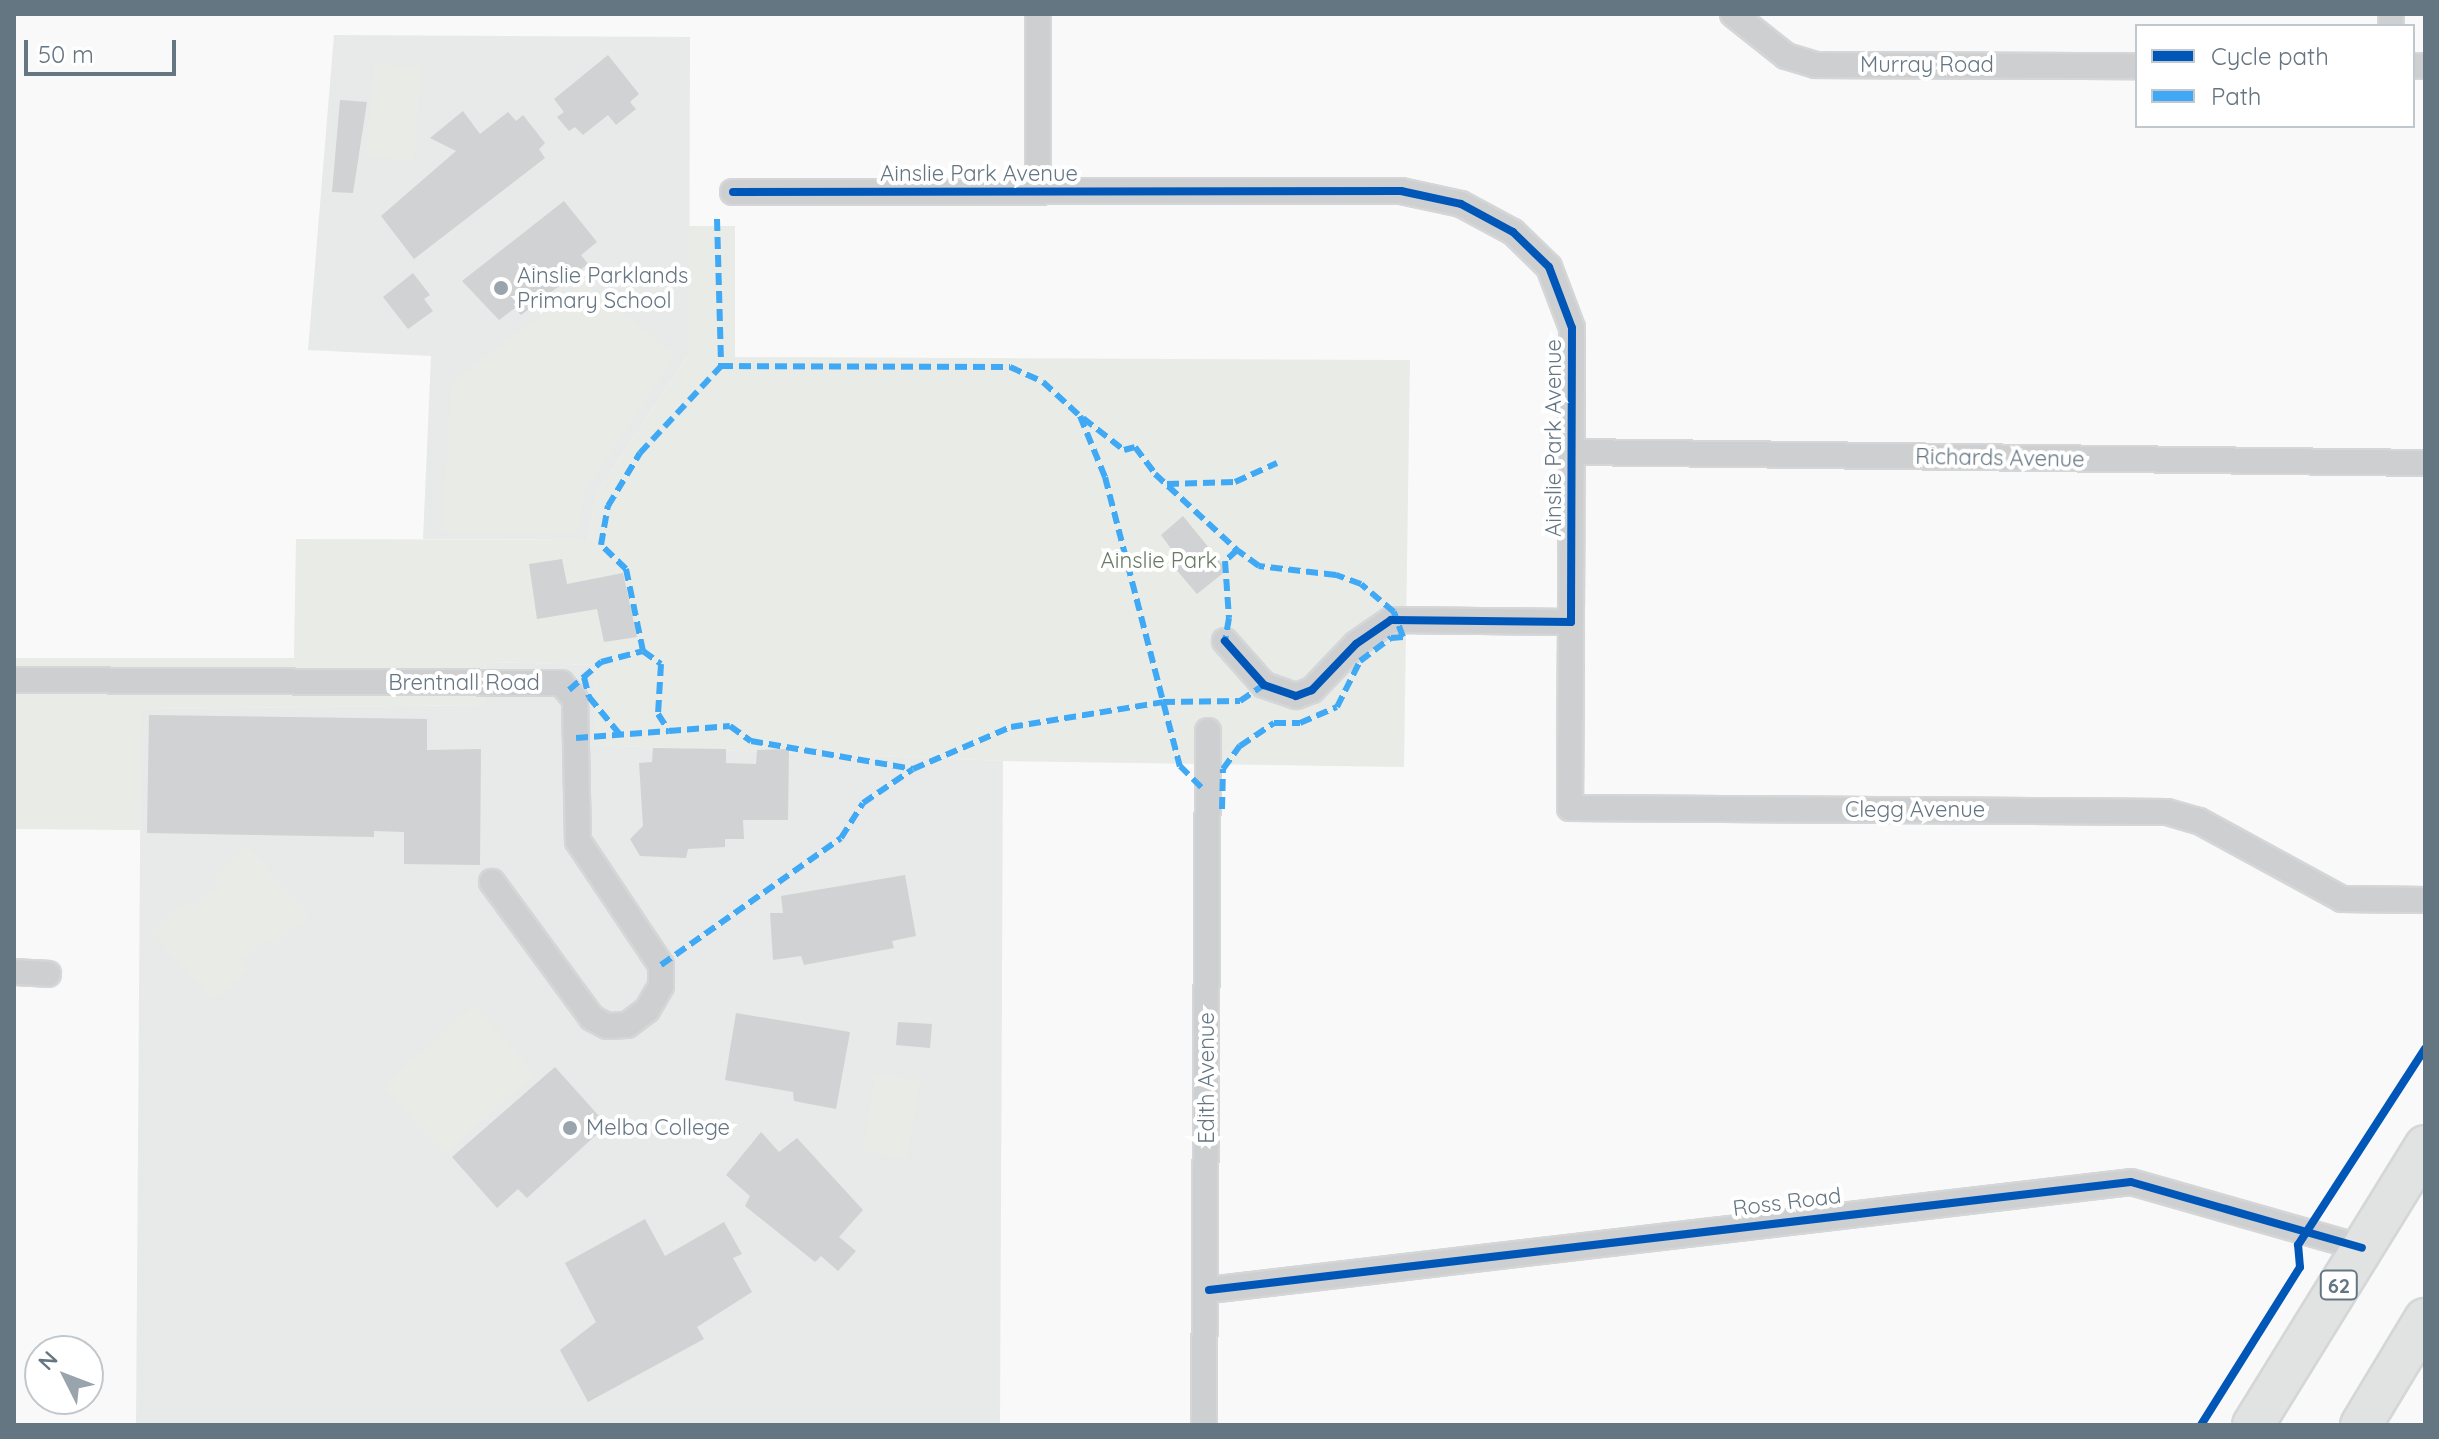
<!DOCTYPE html>
<style>
body{margin:0}
#map{position:relative;width:2439px;height:1439px;overflow:hidden;background:#f9f9f9;font-family:Quicksand,sans-serif}
div>[style]{position:absolute}
.built>*{inset:0;background:#e8e9e9}
.green>*{inset:0;background:#e8ebe6}
.building>*{inset:0;background:#d0d2d3}
.roads{filter:drop-shadow(2px 0 #d5d6d7) drop-shadow(-2px 0 #d5d6d7) drop-shadow(0 2px #d5d6d7) drop-shadow(0 -2px #d5d6d7)}
.street>*{height:24px;margin:-12px;padding:0 12px;transform-origin:12px;border-radius:12px;background:#cecfd0}
.primary>*{height:40px;margin:-20px;padding:0 20px;transform-origin:20px;border-radius:20px;background:#e1e2e2}
.quiet>*{height:6px;margin-top:-3px;transform-origin:0;background:repeating-linear-gradient(90deg,#3fa9f5 0 12px,transparent 0 18px)}
.cycleway>*{height:8px;margin:-4px;padding:0 4px;transform-origin:4px;border-radius:4px;background:#0057b8}
.dots>*{width:22px;height:22px;translate:-50% -50%;box-sizing:border-box;border:4px solid #fff;border-radius:50%}
span{translate:-50% -50%;white-space:nowrap;text-align:center;line-height:1.15;-webkit-text-stroke:8px #fff;paint-order:stroke}
.shield-label span{padding:2px 6px;background:#fff;border:2px solid;border-radius:6px;-webkit-text-stroke-width:0}
.shield-label{font-size:20px;color:#657683;font-weight:700}
.street-label{font-size:22px;color:#657683}
.poi-label{font-size:22px;color:#657683}
.left{translate:0 -50%;text-align:left}
.park-label{font-size:22px;color:#687a64}
.frame{position:absolute;inset:0;border:16px solid #657683;pointer-events:none}
.legend{position:absolute;left:2135px;top:24px;width:280px;height:104px;box-sizing:border-box;background:#fff;border:2px solid #c1c8cd;margin:0;padding:10px 14px;list-style:none;font-size:24px;color:#657683}
.legend li{display:flex;align-items:center;gap:16px;height:40px}
.legend b{width:40px;border:2px solid #c1c8cd}
.north{position:absolute;left:24px;top:1335px;width:80px;height:80px;box-sizing:border-box;background:#fff;border:2px solid #c1c8cd;border-radius:50%;rotate:312deg;font-size:22px;font-weight:700;line-height:32px;text-align:center;color:#657683}
.north::after{content:'';display:block;margin:auto;width:28px;height:36px;background:#99a4ac;clip-path:polygon(50% 0,100% 100%,50% 72%,0 100%)}
.scale{position:absolute;left:24px;top:40px;width:152px;height:36px;box-sizing:border-box;border:4px solid #657683;border-top:0;padding-left:10px;font-size:24px;line-height:28px;white-space:nowrap;color:#657683;-webkit-text-stroke:6px #fff;paint-order:stroke}
</style>
<div id="map">
<div class="built">
<i style="clip-path:polygon(334px 35px,690px 37px,689px 354px,596px 495px,588px 540px,423px 539px,431px 356px,308px 350px)"></i>
<i style="clip-path:polygon(486px 662px,595px 665px,594px 745px,1003px 761px,1000px 1425px,136px 1425px,141px 709px,484px 705px)"></i>
</div>
<div class="green">
<i style="clip-path:polygon(374px 64px,421px 67px,414px 161px,366px 157px)"></i>
<i style="clip-path:polygon(689px 226px,735px 226px,735px 357px,1410px 360px,1404px 767px,1003px 761px,593px 745px,595px 665px,486px 662px,484px 705px,142px 709px,140px 830px,14px 829px,14px 658px,294px 658px,296px 539px,588px 540px,596px 495px,689px 354px)"></i>
<i style="clip-path:polygon(584px 282px,675px 355px,585px 490px,578px 532px,442px 531px,451px 383px)"></i>
<i style="clip-path:polygon(247px 846px,309px 915px,274px 946px,267px 939px,241px 961px,248px 969px,213px 1001px,151px 932px,186px 900px,193px 907px,218px 884px,212px 877px)"></i>
<i style="clip-path:polygon(474px 1005px,535px 1074px,444px 1155px,383px 1086px)"></i>
<i style="clip-path:polygon(875px 1074px,921px 1080px,907px 1158px,862px 1151px)"></i>
</div>
<div class="building">
<i style="clip-path:polygon(608px 55px,639px 94px,630px 102px,636px 109px,616px 125px,608px 115px,583px 135px,575px 127px,569px 131px,557px 117px,564px 112px,554px 99px)"></i>
<i style="clip-path:polygon(340px 100px,367px 102px,353px 193px,332px 192px)"></i>
<i style="clip-path:polygon(463px 111px,480px 134px,508px 112px,516px 121px,523px 115px,545px 143px,539px 149px,545px 158px,414px 259px,381px 216px,456px 151px,430px 138px)"></i>
<i style="clip-path:polygon(564px 201px,597px 242px,581px 255px,588px 264px,521px 315px,515px 308px,499px 320px,462px 281px)"></i>
<i style="clip-path:polygon(413px 273px,430px 295px,424px 299px,433px 311px,408px 329px,383px 297px)"></i>
<i style="clip-path:polygon(1183px 516px,1227px 570px,1197px 594px,1168px 560px,1175px 554px,1161px 535px)"></i>
<i style="clip-path:polygon(562px 559px,567px 584px,623px 573px,637px 637px,604px 642px,597px 609px,537px 619px,529px 564px)"></i>
<i style="clip-path:polygon(149px 715px,427px 719px,427px 750px,481px 749px,480px 865px,404px 864px,404px 832px,374px 831px,374px 837px,147px 833px)"></i>
<i style="clip-path:polygon(653px 748px,726px 749px,726px 763px,756px 764px,757px 750px,789px 749px,788px 820px,743px 820px,744px 839px,725px 839px,725px 847px,688px 849px,686px 858px,640px 856px,630px 839px,643px 826px,639px 763px,652px 762px)"></i>
<i style="clip-path:polygon(905px 875px,916px 936px,892px 941px,894px 948px,804px 965px,801px 956px,773px 960px,770px 913px,783px 913px,781px 896px)"></i>
<i style="clip-path:polygon(736px 1013px,850px 1032px,836px 1109px,794px 1101px,793px 1092px,725px 1080px)"></i>
<i style="clip-path:polygon(898px 1022px,932px 1024px,930px 1048px,896px 1045px)"></i>
<i style="clip-path:polygon(555px 1067px,607px 1125px,527px 1198px,518px 1189px,497px 1208px,452px 1157px)"></i>
<i style="clip-path:polygon(761px 1132px,779px 1152px,797px 1138px,863px 1210px,839px 1237px,856px 1251px,838px 1271px,821px 1256px,815px 1262px,745px 1206px,750px 1196px,726px 1175px)"></i>
<i style="clip-path:polygon(645px 1219px,665px 1256px,724px 1222px,742px 1254px,733px 1258px,752px 1292px,697px 1327px,704px 1339px,588px 1402px,560px 1350px,596px 1322px,565px 1263px)"></i>
</div>
<div class="roads">
<div class="street">
<i style="left:1038px;top:14px;width:178px;rotate:90deg"></i>
<i style="left:1733px;top:14px;width:68px;rotate:38.4deg"></i>
<i style="left:1786px;top:56px;width:31px;rotate:17deg"></i>
<i style="left:1816px;top:65px;width:321px;rotate:0.2deg"></i>
<i style="left:2391px;top:26px;width:12px;rotate:-90deg"></i>
<i style="left:2413px;top:66px;width:12px"></i>
<i style="left:733px;top:192px;width:668px;rotate:-0.09deg"></i>
<i style="left:1401px;top:191px;width:61px;rotate:12.2deg"></i>
<i style="left:1461px;top:204px;width:59px;rotate:28.3deg"></i>
<i style="left:1513px;top:232px;width:50px;rotate:44.2deg"></i>
<i style="left:1549px;top:267px;width:65px;rotate:69.3deg"></i>
<i style="left:1572px;top:328px;width:294px;rotate:90.2deg"></i>
<i style="left:1571px;top:622px;width:180px;rotate:-179.4deg"></i>
<i style="left:1391px;top:620px;width:42px;rotate:145.6deg"></i>
<i style="left:1356px;top:644px;width:64px;rotate:133.7deg"></i>
<i style="left:1312px;top:690px;width:17px;rotate:159deg"></i>
<i style="left:1296px;top:696px;width:34px;rotate:-161deg"></i>
<i style="left:1264px;top:685px;width:59px;rotate:-131.6deg"></i>
<i style="left:1575px;top:452px;width:850px;rotate:0.74deg"></i>
<i style="left:1571px;top:622px;width:186px;rotate:90.3deg"></i>
<i style="left:1570px;top:808px;width:597px;rotate:0.38deg"></i>
<i style="left:2167px;top:812px;width:33px;rotate:16deg"></i>
<i style="left:2199px;top:821px;width:163px;rotate:28.6deg"></i>
<i style="left:2342px;top:899px;width:83px;rotate:0.7deg"></i>
<i style="left:14px;top:680px;width:547px;rotate:0.31deg"></i>
<i style="left:561px;top:683px;width:21px;rotate:49deg"></i>
<i style="left:575px;top:699px;width:142px;rotate:88.8deg"></i>
<i style="left:578px;top:841px;width:149px;rotate:56.2deg"></i>
<i style="left:661px;top:965px;width:21px;rotate:90deg"></i>
<i style="left:661px;top:986px;width:28px;rotate:120deg"></i>
<i style="left:647px;top:1010px;width:25px;rotate:143deg"></i>
<i style="left:627px;top:1025px;width:20px;rotate:177deg"></i>
<i style="left:607px;top:1026px;width:17px;rotate:-152deg"></i>
<i style="left:592px;top:1018px;width:169px;rotate:-126.3deg"></i>
<i style="left:14px;top:972px;width:34px;rotate:3deg"></i>
<i style="left:1209px;top:1290px;width:928px;rotate:-6.68deg"></i>
<i style="left:2131px;top:1182px;width:240px;rotate:15.9deg"></i>
<i style="left:1204px;top:1425px;width:694px;rotate:-89.67deg"></i>
</div>
<div class="primary">
<i style="left:2253px;top:1425px;width:328px;rotate:-58.3deg"></i>
<i style="left:2361px;top:1425px;width:124px;rotate:-58.9deg"></i>
</div>
</div>
<div class="quiet">
<i style="left:717px;top:219px;width:147px;rotate:88.4deg"></i>
<i style="left:721px;top:366px;width:289px;rotate:0.2deg"></i>
<i style="left:1010px;top:367px;width:36px;rotate:24deg"></i>
<i style="left:1043px;top:382px;width:50px;rotate:42.6deg"></i>
<i style="left:1080px;top:416px;width:66px;rotate:67.7deg"></i>
<i style="left:1105px;top:477px;width:299px;rotate:75.5deg"></i>
<i style="left:1180px;top:766px;width:35px;rotate:45deg"></i>
<i style="left:1083px;top:418px;width:52px;rotate:38deg"></i>
<i style="left:1124px;top:450px;width:11px;rotate:-15deg"></i>
<i style="left:1135px;top:447px;width:34px;rotate:53deg"></i>
<i style="left:1155px;top:474px;width:112px;rotate:42.8deg"></i>
<i style="left:1237px;top:550px;width:16px;rotate:137deg"></i>
<i style="left:1225px;top:561px;width:57px;rotate:86deg"></i>
<i style="left:1229px;top:618px;width:23px;rotate:100deg"></i>
<i style="left:1167px;top:484px;width:68px;rotate:-1.7deg"></i>
<i style="left:1235px;top:482px;width:46px;rotate:-24.3deg"></i>
<i style="left:643px;top:651px;width:22px;rotate:36deg"></i>
<i style="left:661px;top:664px;width:50px;rotate:93.4deg"></i>
<i style="left:658px;top:714px;width:20px;rotate:57deg"></i>
<i style="left:669px;top:731px;width:61px;rotate:-4.7deg"></i>
<i style="left:730px;top:726px;width:26px;rotate:36deg"></i>
<i style="left:751px;top:741px;width:164px;rotate:9.8deg"></i>
<i style="left:584px;top:677px;width:21px;rotate:76deg"></i>
<i style="left:589px;top:697px;width:52px;rotate:50.5deg"></i>
<i style="left:569px;top:690px;width:43px;rotate:-41.2deg"></i>
<i style="left:601px;top:662px;width:43px;rotate:-14.7deg"></i>
<i style="left:643px;top:651px;width:84px;rotate:-101.7deg"></i>
<i style="left:626px;top:569px;width:35px;rotate:-136deg"></i>
<i style="left:601px;top:545px;width:40px;rotate:-80deg"></i>
<i style="left:608px;top:506px;width:62px;rotate:-58.9deg"></i>
<i style="left:640px;top:453px;width:119px;rotate:-47deg"></i>
<i style="left:576px;top:738px;width:93px;rotate:-4.3deg"></i>
<i style="left:1222px;top:809px;width:40px;rotate:-88.6deg"></i>
<i style="left:1223px;top:769px;width:29px;rotate:-54deg"></i>
<i style="left:1240px;top:746px;width:41px;rotate:-34.1deg"></i>
<i style="left:1274px;top:723px;width:26px"></i>
<i style="left:1300px;top:723px;width:40px;rotate:-23.4deg"></i>
<i style="left:1337px;top:707px;width:51px;rotate:-63.4deg"></i>
<i style="left:1360px;top:661px;width:39px;rotate:-37deg"></i>
<i style="left:1391px;top:638px;width:12px;rotate:-5deg"></i>
<i style="left:1403px;top:637px;width:27px;rotate:-110deg"></i>
<i style="left:1394px;top:612px;width:43px;rotate:-139.7deg"></i>
<i style="left:1361px;top:584px;width:27px;rotate:-160deg"></i>
<i style="left:1336px;top:575px;width:78px;rotate:-173.3deg"></i>
<i style="left:1259px;top:566px;width:27px;rotate:-144deg"></i>
<i style="left:661px;top:965px;width:220px;rotate:-35.2deg"></i>
<i style="left:841px;top:838px;width:41px;rotate:-57.8deg"></i>
<i style="left:863px;top:803px;width:60px;rotate:-34.2deg"></i>
<i style="left:913px;top:769px;width:107px;rotate:-23.2deg"></i>
<i style="left:1011px;top:727px;width:154px;rotate:-9.3deg"></i>
<i style="left:1163px;top:702px;width:77px;rotate:-0.7deg"></i>
<i style="left:1240px;top:701px;width:29px;rotate:-34deg"></i>
</div>
<div class="cycleway">
<i style="left:733px;top:192px;width:668px;rotate:-0.09deg"></i>
<i style="left:1401px;top:191px;width:61px;rotate:12.2deg"></i>
<i style="left:1461px;top:204px;width:59px;rotate:28.3deg"></i>
<i style="left:1513px;top:232px;width:50px;rotate:44.2deg"></i>
<i style="left:1549px;top:267px;width:65px;rotate:69.3deg"></i>
<i style="left:1572px;top:328px;width:294px;rotate:90.2deg"></i>
<i style="left:1571px;top:622px;width:180px;rotate:-179.4deg"></i>
<i style="left:1391px;top:620px;width:42px;rotate:145.6deg"></i>
<i style="left:1356px;top:644px;width:64px;rotate:133.7deg"></i>
<i style="left:1312px;top:690px;width:17px;rotate:159deg"></i>
<i style="left:1296px;top:696px;width:34px;rotate:-161deg"></i>
<i style="left:1264px;top:685px;width:59px;rotate:-131.6deg"></i>
<i style="left:1209px;top:1290px;width:928px;rotate:-6.68deg"></i>
<i style="left:2131px;top:1182px;width:240px;rotate:15.9deg"></i>
<i style="left:2201px;top:1425px;width:186px;rotate:-57.9deg"></i>
<i style="left:2300px;top:1267px;width:22px;rotate:-95deg"></i>
<i style="left:2298px;top:1245px;width:234px;rotate:-57.1deg"></i>
</div>
<div class="dots">
<i style="left:501px;top:288px;background:#99a4ac"></i>
<i style="left:570px;top:1128px;background:#99a4ac"></i>
</div>
<div class="shield-label">
<span style="left:2339px;top:1285px">62</span>
</div>
<div class="street-label">
<span style="left:1927px;top:65px">Murray Road</span>
<span style="left:979px;top:174px">Ainslie Park Avenue</span>
<span style="left:1554px;top:438px;rotate:-90deg">Ainslie Park Avenue</span>
<span style="left:2000px;top:458px;rotate:1deg">Richards Avenue</span>
<span style="left:464px;top:683px">Brentnall Road</span>
<span style="left:1915px;top:810px">Clegg Avenue</span>
<span style="left:1207px;top:1078px;rotate:-90deg">Edith Avenue</span>
<span style="left:1787px;top:1202px;rotate:-7deg">Ross Road</span>
</div>
<div class="poi-label">
<span class="left" style="left:517px;top:288px">Ainslie Parklands<br>Primary School</span>
<span class="left" style="left:586px;top:1128px">Melba College</span>
</div>
<div class="park-label">
<span style="left:1159px;top:561px">Ainslie Park</span>
</div>
<div class="frame"></div>
<ul class="legend">
<li><b style="height:10px;background:#0057b8"></b>Cycle path</li>
<li><b style="height:10px;background:#3fa9f5"></b>Path</li>
</ul>
<div class="north">N</div>
<div class="scale">50 m</div>
</div>
